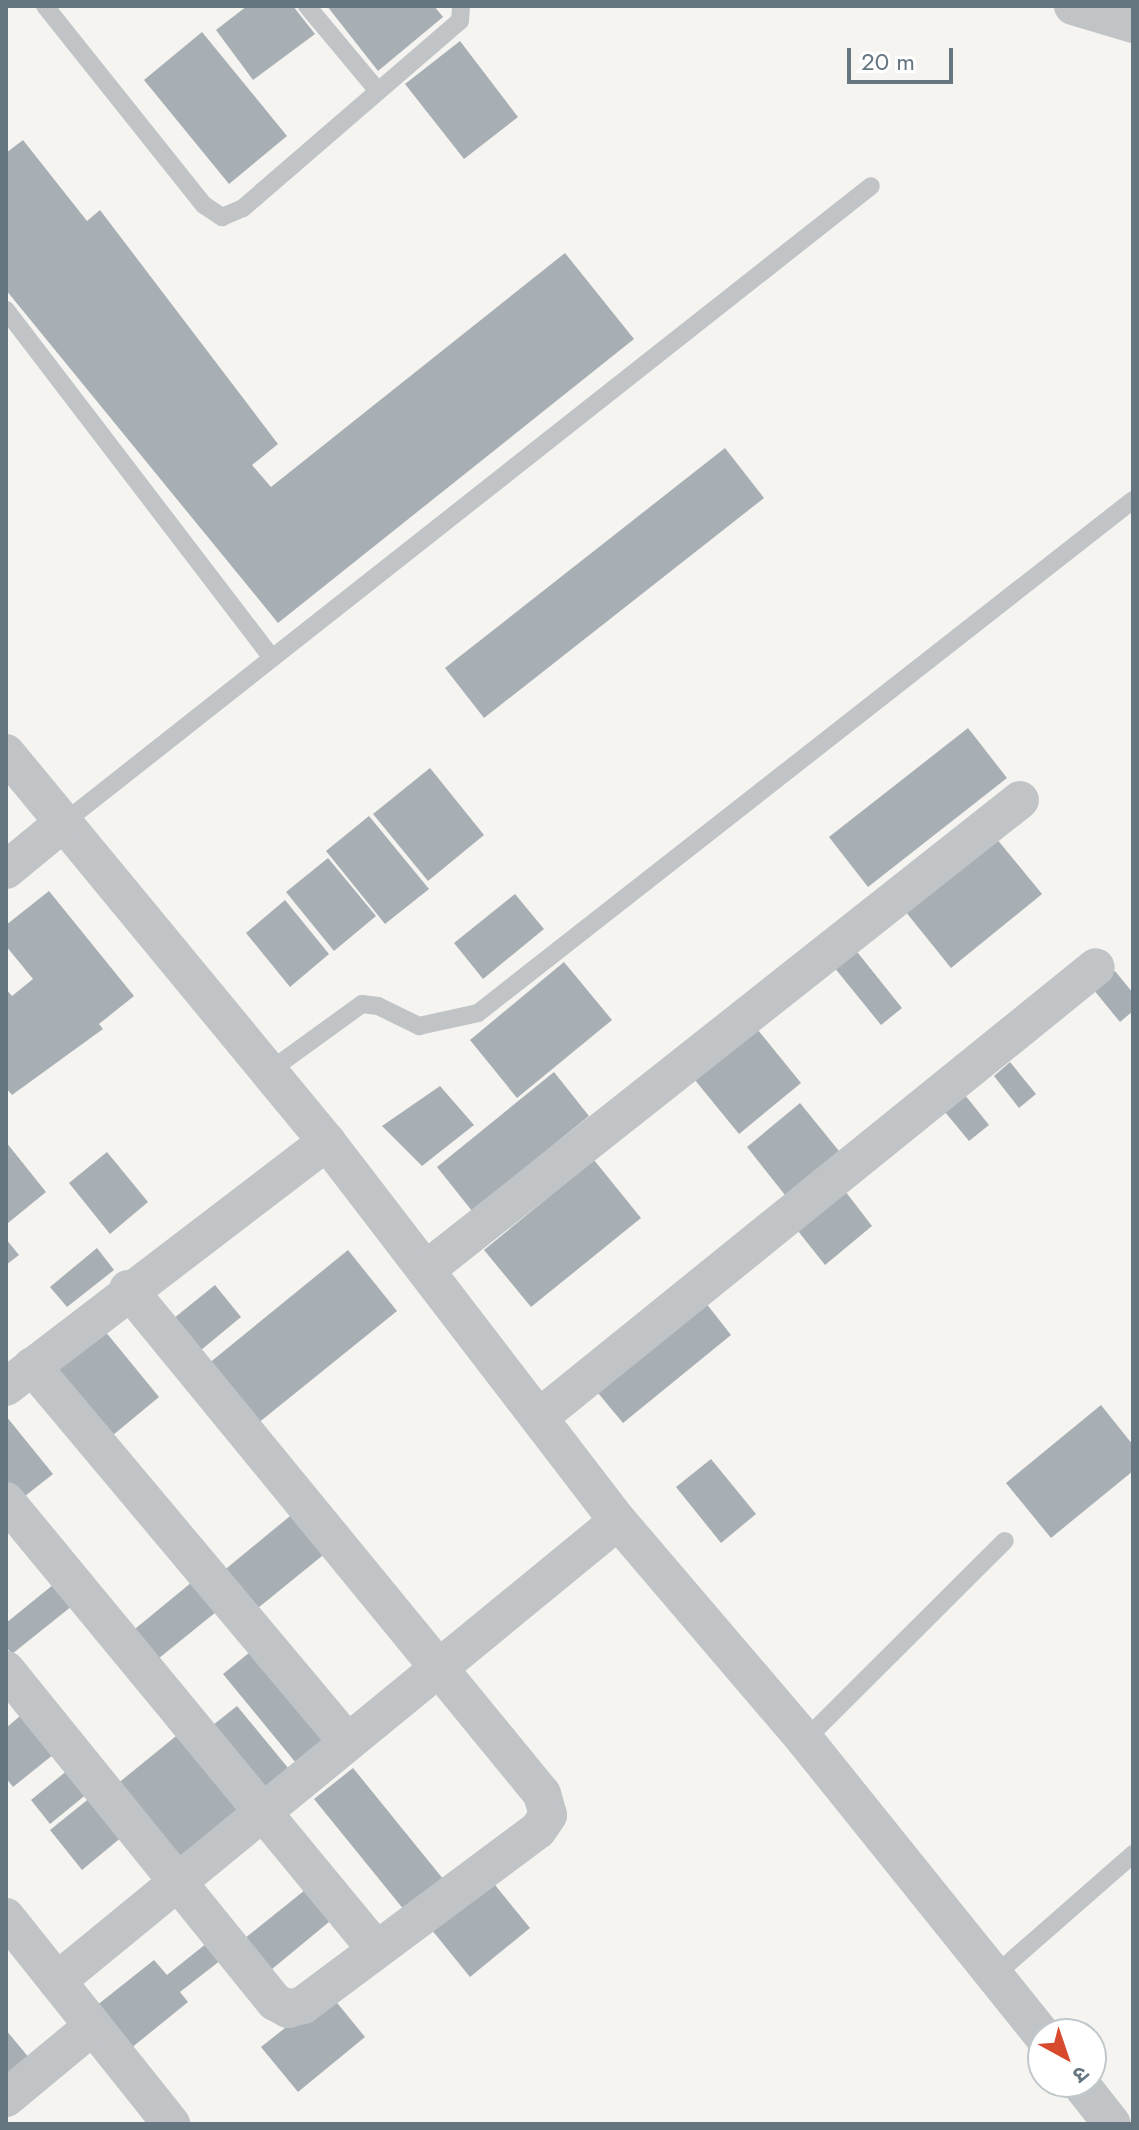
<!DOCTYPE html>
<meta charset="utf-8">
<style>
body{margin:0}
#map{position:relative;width:1139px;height:2130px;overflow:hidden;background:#f5f4f1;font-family:Jost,"Noto Sans Devanagari",sans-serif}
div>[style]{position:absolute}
.building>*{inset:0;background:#a7afb4}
.lane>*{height:18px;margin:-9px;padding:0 9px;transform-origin:9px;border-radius:9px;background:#c0c4c7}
.street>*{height:38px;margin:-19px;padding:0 19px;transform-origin:19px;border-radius:19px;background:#c0c4c7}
span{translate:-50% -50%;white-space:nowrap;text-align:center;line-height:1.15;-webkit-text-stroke:8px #fff;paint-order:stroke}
.frame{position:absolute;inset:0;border:8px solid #657680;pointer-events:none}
.north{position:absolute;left:1027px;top:2018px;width:80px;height:80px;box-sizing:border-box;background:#fff;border:2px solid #c1c8cc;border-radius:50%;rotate:140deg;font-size:22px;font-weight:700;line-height:32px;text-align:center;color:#657680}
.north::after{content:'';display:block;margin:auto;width:28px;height:36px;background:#d84a2e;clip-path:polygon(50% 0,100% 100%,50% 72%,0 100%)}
.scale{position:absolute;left:847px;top:48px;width:106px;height:36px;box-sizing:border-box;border:4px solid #657680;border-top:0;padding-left:10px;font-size:24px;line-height:28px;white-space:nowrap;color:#657680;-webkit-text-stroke:6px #fff;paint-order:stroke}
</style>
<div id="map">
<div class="building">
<i style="clip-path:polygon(247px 6px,293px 6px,315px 34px,253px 80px,216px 30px)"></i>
<i style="clip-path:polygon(327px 6px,434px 6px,443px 17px,378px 71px)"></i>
<i style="clip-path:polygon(202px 32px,287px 136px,229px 184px,144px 80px)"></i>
<i style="clip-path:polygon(460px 41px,518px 117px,464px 159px,405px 84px)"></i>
<i style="clip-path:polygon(23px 140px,87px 221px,100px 210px,278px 444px,252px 465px,271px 487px,565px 253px,634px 339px,278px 623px,6px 290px,6px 153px)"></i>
<i style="clip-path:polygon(725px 448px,764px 498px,484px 718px,445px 668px)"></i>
<i style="clip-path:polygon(968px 728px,1007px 778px,868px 887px,829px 837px)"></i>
<i style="clip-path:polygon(430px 768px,484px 835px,428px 881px,373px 814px)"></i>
<i style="clip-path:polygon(369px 816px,429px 889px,385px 924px,326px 851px)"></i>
<i style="clip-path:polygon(996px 838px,1042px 894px,951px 968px,905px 911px)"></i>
<i style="clip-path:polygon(328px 858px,376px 916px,334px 951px,286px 892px)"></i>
<i style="clip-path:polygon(49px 891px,134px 996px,99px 1024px,103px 1029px,12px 1095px,6px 1088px,6px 989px,12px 996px,33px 979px,6px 946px,6px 925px)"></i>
<i style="clip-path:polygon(515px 894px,544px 929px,483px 979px,454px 943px)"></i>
<i style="clip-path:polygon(285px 900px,329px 954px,290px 987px,246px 933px)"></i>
<i style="clip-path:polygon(850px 943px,902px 1008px,881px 1025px,829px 961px)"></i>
<i style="clip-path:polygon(564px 962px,612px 1020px,517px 1098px,470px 1040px)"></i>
<i style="clip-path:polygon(1115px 971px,1133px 993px,1133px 1011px,1120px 1022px,1093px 989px)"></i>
<i style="clip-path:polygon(753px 1024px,801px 1083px,739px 1134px,690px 1074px)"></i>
<i style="clip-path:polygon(1010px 1062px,1036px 1094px,1019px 1108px,994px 1076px)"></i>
<i style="clip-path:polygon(554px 1072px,589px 1116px,472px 1211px,437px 1167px)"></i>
<i style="clip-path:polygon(440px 1086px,474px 1125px,422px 1166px,382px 1126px)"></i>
<i style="clip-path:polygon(961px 1090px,989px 1125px,969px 1141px,940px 1106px)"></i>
<i style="clip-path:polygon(800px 1103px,839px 1151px,785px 1195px,747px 1147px)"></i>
<i style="clip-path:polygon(6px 1142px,46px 1192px,8px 1223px,6px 1220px)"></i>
<i style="clip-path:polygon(107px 1152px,148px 1202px,110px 1234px,69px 1183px)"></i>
<i style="clip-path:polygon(594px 1160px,641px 1218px,531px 1307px,484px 1250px)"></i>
<i style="clip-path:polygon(842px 1187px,872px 1226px,825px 1265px,794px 1226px)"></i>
<i style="clip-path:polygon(6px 1239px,19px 1255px,6px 1265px)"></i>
<i style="clip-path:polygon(97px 1248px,114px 1270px,67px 1307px,50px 1287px)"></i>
<i style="clip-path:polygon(348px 1250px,397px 1311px,257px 1424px,208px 1364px)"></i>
<i style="clip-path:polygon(215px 1285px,241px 1317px,189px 1360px,163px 1327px)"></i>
<i style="clip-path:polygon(702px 1298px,731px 1335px,623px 1423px,593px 1387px)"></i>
<i style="clip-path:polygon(100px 1325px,159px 1397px,107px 1440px,47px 1367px)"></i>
<i style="clip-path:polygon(1101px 1405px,1133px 1445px,1133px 1471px,1051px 1538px,1006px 1483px)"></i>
<i style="clip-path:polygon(6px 1416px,53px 1474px,20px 1500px,6px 1483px)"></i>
<i style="clip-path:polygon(711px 1459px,756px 1514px,721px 1543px,676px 1487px)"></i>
<i style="clip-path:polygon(301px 1507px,333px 1547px,248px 1616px,216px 1577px)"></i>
<i style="clip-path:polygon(59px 1580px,77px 1602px,12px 1654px,6px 1647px,6px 1623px)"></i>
<i style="clip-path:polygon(192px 1582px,216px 1612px,148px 1667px,124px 1638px)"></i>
<i style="clip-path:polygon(255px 1648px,337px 1748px,305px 1774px,223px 1674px)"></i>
<i style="clip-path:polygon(237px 1706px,298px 1780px,264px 1807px,203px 1733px)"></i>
<i style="clip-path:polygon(27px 1710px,59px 1750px,13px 1787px,6px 1778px,6px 1728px)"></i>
<i style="clip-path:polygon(181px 1732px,250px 1817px,180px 1874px,111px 1789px)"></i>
<i style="clip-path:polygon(353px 1768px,448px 1885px,409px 1916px,314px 1799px)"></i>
<i style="clip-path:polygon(69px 1769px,88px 1793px,50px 1824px,31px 1800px)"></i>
<i style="clip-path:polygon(91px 1797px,123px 1836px,82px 1870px,50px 1830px)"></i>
<i style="clip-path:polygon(491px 1880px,530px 1928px,470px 1977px,431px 1929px)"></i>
<i style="clip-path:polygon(310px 1886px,335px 1917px,260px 1979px,234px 1947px)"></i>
<i style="clip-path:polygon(207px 1943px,221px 1960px,180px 1992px,188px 2002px,130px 2049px,96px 2006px,154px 1960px,167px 1975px)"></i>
<i style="clip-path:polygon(329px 1993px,365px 2037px,298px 2092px,261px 2047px)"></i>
<i style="clip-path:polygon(6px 2030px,30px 2059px,6px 2079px)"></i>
</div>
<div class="lane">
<i style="left:45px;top:6px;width:255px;rotate:51.4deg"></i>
<i style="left:204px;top:205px;width:22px;rotate:34deg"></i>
<i style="left:222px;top:217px;width:23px;rotate:-23deg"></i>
<i style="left:243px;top:208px;width:286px;rotate:-40.8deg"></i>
<i style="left:460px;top:21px;width:15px;rotate:-86deg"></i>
<i style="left:307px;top:6px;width:111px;rotate:50.1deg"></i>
<i style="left:6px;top:310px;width:438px;rotate:52.6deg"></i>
<i style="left:62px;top:824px;width:1030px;rotate:-38.26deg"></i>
<i style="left:268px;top:1072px;width:116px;rotate:-35.9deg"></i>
<i style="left:362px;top:1004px;width:16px;rotate:7deg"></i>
<i style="left:378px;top:1006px;width:46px;rotate:26deg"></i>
<i style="left:419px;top:1026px;width:60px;rotate:-12.4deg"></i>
<i style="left:478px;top:1013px;width:832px;rotate:-38.07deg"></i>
<i style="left:805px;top:1740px;width:282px;rotate:-44.9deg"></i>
<i style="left:995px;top:1975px;width:184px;rotate:-41.2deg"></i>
</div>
<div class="street">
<i style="left:1073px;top:6px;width:63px;rotate:16.7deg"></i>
<i style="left:6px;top:753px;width:504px;rotate:50.47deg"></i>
<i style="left:327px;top:1142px;width:478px;rotate:52.5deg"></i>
<i style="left:618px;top:1521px;width:288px;rotate:49.5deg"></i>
<i style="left:805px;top:1740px;width:380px;rotate:51.2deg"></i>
<i style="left:6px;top:870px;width:72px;rotate:-39.4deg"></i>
<i style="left:427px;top:1269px;width:756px;rotate:-38.34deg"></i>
<i style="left:32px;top:1366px;width:491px;rotate:50deg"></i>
<i style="left:6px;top:1387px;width:404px;rotate:-37.4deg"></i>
<i style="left:542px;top:1415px;width:712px;rotate:-38.96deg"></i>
<i style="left:6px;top:1501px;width:580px;rotate:50.46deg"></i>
<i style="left:6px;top:1670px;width:427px;rotate:51deg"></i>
<i style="left:275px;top:2002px;width:15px;rotate:28deg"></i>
<i style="left:288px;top:2009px;width:16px;rotate:-15deg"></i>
<i style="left:303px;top:2005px;width:293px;rotate:-36.7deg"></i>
<i style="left:538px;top:1830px;width:18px;rotate:-56deg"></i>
<i style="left:548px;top:1815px;width:22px;rotate:-106deg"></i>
<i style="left:542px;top:1794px;width:653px;rotate:-129.34deg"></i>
<i style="left:6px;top:1917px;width:265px;rotate:51.4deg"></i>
<i style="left:57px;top:1981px;width:725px;rotate:-39.35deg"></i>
<i style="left:1079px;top:2082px;width:53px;rotate:51.8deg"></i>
<i style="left:6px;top:2098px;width:113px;rotate:-39.6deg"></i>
</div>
<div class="frame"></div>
<div class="north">उ</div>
<div class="scale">20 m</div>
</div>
